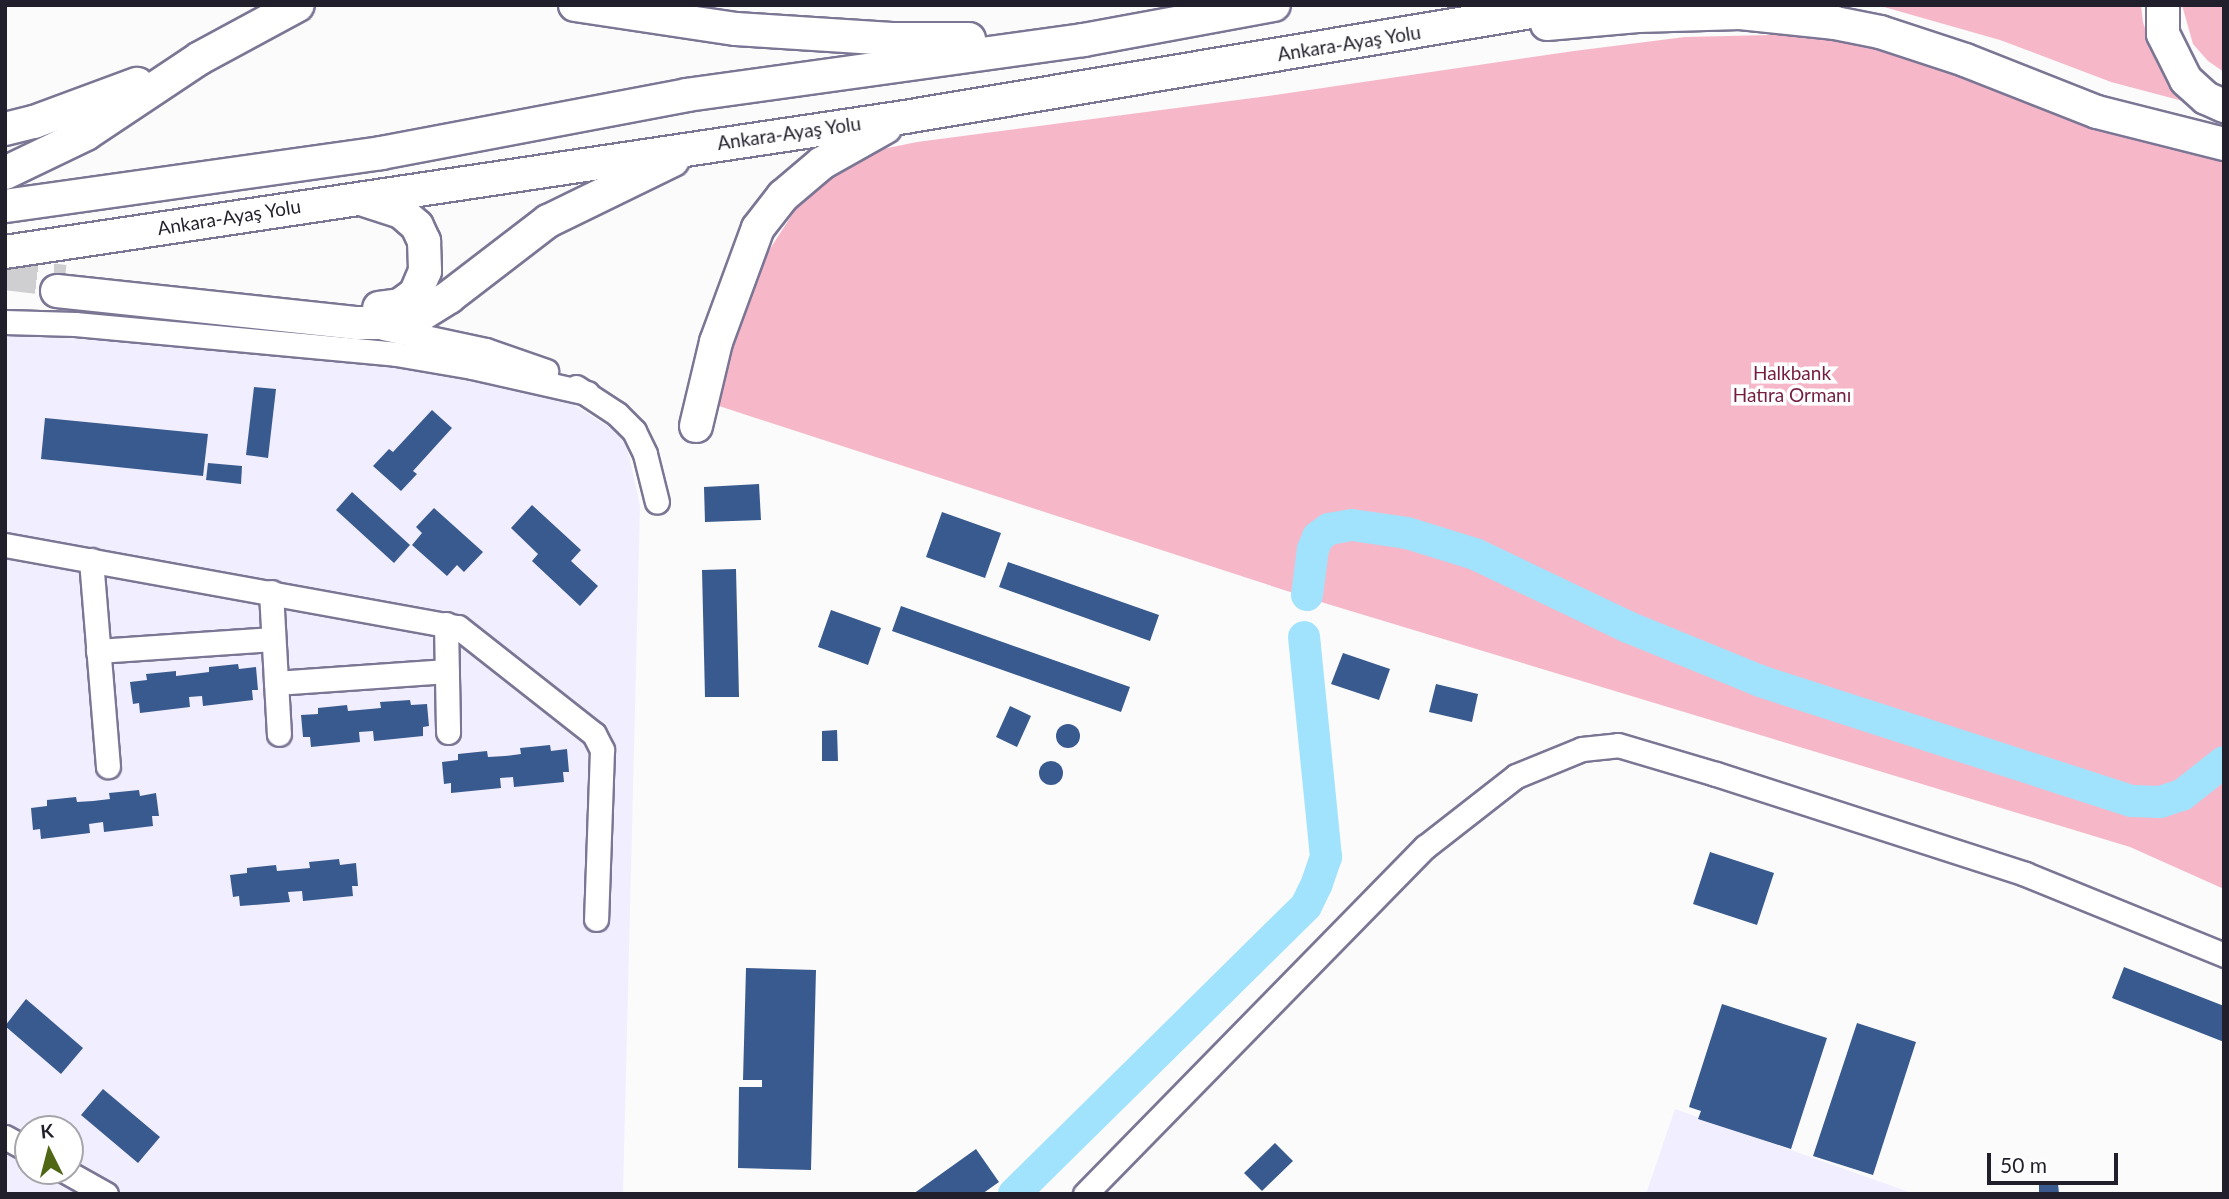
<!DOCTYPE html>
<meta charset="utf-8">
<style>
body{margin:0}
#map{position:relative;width:2229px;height:1199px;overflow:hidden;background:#fbfbfb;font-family:Lato,sans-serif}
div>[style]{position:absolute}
.built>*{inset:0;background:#f1eeff}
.forest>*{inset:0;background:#f6b8c9}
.river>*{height:32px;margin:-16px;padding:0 16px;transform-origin:16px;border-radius:16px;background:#a1e2fd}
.building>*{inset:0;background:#395a8e}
.round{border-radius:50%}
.highway-tunnel>*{height:32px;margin-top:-16px;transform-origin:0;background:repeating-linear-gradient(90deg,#cfcfd1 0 32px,transparent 0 48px)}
.roads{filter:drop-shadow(2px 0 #7b7694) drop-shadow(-2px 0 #7b7694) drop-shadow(0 2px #7b7694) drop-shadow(0 -2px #7b7694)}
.minor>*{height:23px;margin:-11.5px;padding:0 11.5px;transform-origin:11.5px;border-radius:11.5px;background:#fff}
.highway>*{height:32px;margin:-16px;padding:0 16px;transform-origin:16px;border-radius:16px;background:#fff}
span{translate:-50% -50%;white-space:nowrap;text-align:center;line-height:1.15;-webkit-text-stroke:7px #fff;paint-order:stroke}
.street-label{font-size:19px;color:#211f2b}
.park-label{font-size:19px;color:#741d40}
.frame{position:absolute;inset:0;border:7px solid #211f2b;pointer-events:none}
.north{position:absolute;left:14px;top:1115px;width:70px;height:70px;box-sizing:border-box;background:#fff;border:2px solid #a6a5aa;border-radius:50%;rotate:354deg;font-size:19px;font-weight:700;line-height:28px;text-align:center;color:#211f2b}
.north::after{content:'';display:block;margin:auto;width:24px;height:32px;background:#4f6614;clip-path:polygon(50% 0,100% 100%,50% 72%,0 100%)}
.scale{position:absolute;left:1987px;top:1153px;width:131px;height:32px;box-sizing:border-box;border:4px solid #211f2b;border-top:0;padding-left:9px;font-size:21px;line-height:24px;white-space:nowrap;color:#211f2b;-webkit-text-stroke:5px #fff;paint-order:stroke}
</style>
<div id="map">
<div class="built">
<i style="clip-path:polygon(evenodd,5px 335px,175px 344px,442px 372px,569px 402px,625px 437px,640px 506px,623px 1194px,5px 1194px,5px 335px,28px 1129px,70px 1129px,70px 1171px,28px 1171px,28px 1129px)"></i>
<i style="clip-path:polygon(1675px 1109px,1909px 1192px,1908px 1194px,1646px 1194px)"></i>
</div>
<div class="forest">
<i style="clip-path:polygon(1877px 5px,2141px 5px,2143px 22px,2156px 61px,2213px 109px,2111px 82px,2000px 40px)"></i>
<i style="clip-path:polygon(2182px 5px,2224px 5px,2224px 72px,2208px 61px,2193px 44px)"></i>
<i style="clip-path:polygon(1814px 34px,1894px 52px,2019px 96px,2224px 152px,2224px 889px,2130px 847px,1321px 602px,716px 405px,757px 269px,808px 190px,863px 153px,917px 142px,1268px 96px,1574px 51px,1685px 37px)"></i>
</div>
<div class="river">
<i style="left:1307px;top:595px;width:46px;rotate:-82.6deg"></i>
<i style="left:1313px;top:549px;width:13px;rotate:-67deg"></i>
<i style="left:1318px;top:537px;width:14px;rotate:-36deg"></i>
<i style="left:1329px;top:529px;width:23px;rotate:-10deg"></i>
<i style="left:1352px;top:525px;width:56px;rotate:8.3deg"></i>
<i style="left:1407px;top:533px;width:71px;rotate:17.2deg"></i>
<i style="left:1475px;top:554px;width:170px;rotate:25.5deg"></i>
<i style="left:1628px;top:627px;width:143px;rotate:22.2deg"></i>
<i style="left:1760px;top:681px;width:391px;rotate:17.9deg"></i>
<i style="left:2132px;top:801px;width:28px;rotate:2deg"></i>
<i style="left:2160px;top:802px;width:23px;rotate:-18deg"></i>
<i style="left:2182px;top:795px;width:53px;rotate:-38.2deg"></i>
<i style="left:1014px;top:1194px;width:410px;rotate:-44.6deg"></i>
<i style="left:1306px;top:906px;width:25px;rotate:-64deg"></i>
<i style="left:1317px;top:883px;width:28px;rotate:-71deg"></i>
<i style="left:1326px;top:857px;width:221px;rotate:-95.7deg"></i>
</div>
<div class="building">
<i style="clip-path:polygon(254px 387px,276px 389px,268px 458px,246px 455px)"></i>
<i style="clip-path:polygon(432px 410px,452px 428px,413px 471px,417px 474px,401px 491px,373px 466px,389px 449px,393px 452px)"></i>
<i style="clip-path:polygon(45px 418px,208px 434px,203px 476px,41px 459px)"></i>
<i style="clip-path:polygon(208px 463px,242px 466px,241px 484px,206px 480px)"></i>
<i style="clip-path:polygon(759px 484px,761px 520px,705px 522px,704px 487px)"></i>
<i style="clip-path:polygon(352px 492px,410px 545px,394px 563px,336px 510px)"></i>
<i style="clip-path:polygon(532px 505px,581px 550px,571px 561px,598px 586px,580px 606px,532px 561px,538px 554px,511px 528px)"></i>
<i style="clip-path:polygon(434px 508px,483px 552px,464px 572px,457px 565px,447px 576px,412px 545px,422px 533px,416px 527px)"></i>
<i style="clip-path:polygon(942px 512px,1001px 533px,985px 578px,926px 557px)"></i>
<i style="clip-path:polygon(1008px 562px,1159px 615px,1150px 641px,999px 587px)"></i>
<i style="clip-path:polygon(736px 569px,739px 697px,705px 697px,702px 570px)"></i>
<i style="clip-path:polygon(901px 606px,1130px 687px,1121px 712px,892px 631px)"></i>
<i style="clip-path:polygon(831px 610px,881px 628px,868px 665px,818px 647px)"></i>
<i style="clip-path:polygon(1343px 653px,1390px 669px,1379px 700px,1331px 684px)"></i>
<i style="clip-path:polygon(238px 664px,239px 669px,256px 667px,258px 690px,252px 690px,253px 700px,203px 706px,202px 696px,189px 697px,190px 707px,140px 713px,139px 703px,133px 704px,130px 682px,147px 680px,146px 674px,176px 671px,176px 676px,193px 674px,209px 672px,209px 667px)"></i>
<i style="clip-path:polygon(1436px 684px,1478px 694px,1472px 722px,1429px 712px)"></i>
<i style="clip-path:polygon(410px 700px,411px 705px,427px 704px,429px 726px,423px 727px,423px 736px,374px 741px,373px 731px,359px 732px,360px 742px,311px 747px,310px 737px,303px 737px,301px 715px,318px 714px,318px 708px,347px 705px,348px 711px,381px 708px,380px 702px)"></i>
<i style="clip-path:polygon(1010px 706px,1031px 716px,1017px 747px,996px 737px)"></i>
<i class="round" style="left:1056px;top:724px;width:24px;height:24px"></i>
<i style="clip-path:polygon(837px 730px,838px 761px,822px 761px,822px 731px)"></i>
<i style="clip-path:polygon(550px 745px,551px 751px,567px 749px,569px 772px,563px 772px,564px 782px,514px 787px,513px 777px,500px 778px,501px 788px,451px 793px,451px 783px,444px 784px,442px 762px,458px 760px,458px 754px,487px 751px,488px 757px,505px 756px,521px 754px,520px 748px)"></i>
<i class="round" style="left:1039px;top:761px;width:24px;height:24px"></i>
<i style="clip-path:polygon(139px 790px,140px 796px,156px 793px,159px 816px,152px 816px,153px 826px,104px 832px,103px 822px,89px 824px,90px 833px,41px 839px,40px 829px,33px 830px,31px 808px,47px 806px,47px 800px,76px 797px,77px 802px,93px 801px,110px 799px,109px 793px)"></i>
<i style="clip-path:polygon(1710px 852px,1774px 873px,1757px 925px,1693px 904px)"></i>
<i style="clip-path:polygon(339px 859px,340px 865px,356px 863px,358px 886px,352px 886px,353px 896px,303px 901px,302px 891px,288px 892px,290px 902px,240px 906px,239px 896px,233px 897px,230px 875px,247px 873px,247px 868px,276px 865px,277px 871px,310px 868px,309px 862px)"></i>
<i style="clip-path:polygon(2124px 967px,2224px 1006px,2224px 1042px,2112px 998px)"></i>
<i style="clip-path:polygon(746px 968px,816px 970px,811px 1170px,738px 1168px,739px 1087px,762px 1087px,762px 1080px,743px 1080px)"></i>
<i style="clip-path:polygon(26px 999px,83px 1048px,61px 1074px,5px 1026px)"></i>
<i style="clip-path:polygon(1722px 1004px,1827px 1038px,1791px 1149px,1698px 1119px,1701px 1111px,1689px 1107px)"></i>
<i style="clip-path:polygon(1857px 1023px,1916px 1042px,1873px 1175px,1813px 1156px)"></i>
<i style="clip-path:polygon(103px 1089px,160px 1137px,138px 1163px,81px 1115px)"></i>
<i style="clip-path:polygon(1275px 1143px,1293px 1161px,1262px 1191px,1244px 1173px)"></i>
<i style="clip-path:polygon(976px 1149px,999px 1182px,982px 1194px,913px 1194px)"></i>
<i style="clip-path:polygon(2058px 1183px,2059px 1194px,2039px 1194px,2039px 1184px)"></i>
</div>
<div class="highway-tunnel">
<i style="left:5px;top:274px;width:60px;rotate:6.7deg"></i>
</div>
<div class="roads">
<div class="minor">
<i style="left:5px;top:322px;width:70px;rotate:1.6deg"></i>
<i style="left:75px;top:324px;width:322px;rotate:5.3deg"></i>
<i style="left:396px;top:354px;width:77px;rotate:9.7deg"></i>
<i style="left:472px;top:367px;width:118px;rotate:12.7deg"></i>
<i style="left:383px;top:328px;width:105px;rotate:12.1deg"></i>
<i style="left:486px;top:350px;width:64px;rotate:19.3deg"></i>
<i style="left:576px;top:387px;width:49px;rotate:33.4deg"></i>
<i style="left:617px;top:414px;width:24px;rotate:45deg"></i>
<i style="left:634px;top:431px;width:25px;rotate:64deg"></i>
<i style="left:645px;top:454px;width:49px;rotate:76deg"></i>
<i style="left:5px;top:545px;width:460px;rotate:10.3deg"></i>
<i style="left:458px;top:627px;width:173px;rotate:38.2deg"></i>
<i style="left:594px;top:734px;width:18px;rotate:63deg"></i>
<i style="left:602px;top:750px;width:169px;rotate:92deg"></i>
<i style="left:91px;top:560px;width:207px;rotate:85.3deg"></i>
<i style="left:271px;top:592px;width:142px;rotate:86.8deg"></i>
<i style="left:446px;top:624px;width:108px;rotate:88.9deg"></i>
<i style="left:98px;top:651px;width:175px;rotate:-3.9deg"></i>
<i style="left:276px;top:683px;width:171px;rotate:-4deg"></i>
<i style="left:5px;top:1137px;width:26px;rotate:29deg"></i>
<i style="left:65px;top:1171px;width:47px;rotate:29.3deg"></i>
<i style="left:1085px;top:1194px;width:486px;rotate:-45.6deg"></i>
<i style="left:1425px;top:847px;width:115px;rotate:-38deg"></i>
<i style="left:1516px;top:776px;width:71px;rotate:-22.2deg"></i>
<i style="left:1582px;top:749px;width:36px;rotate:-6deg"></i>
<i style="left:1618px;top:745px;width:102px;rotate:16.5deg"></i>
<i style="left:1716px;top:774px;width:325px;rotate:17.9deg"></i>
<i style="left:2025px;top:874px;width:215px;rotate:22.1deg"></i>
</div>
<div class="highway">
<i style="left:575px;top:5px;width:163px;rotate:8.5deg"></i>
<i style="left:736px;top:29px;width:156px;rotate:3.7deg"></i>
<i style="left:892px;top:39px;width:77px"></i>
<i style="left:2163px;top:5px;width:29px;rotate:90deg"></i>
<i style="left:2163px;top:34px;width:51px;rotate:63.4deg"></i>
<i style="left:2186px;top:80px;width:27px;rotate:42deg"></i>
<i style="left:2206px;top:98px;width:20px;rotate:24deg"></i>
<i style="left:1547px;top:24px;width:91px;rotate:-5deg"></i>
<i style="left:1638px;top:16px;width:102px;rotate:-1.7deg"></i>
<i style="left:1740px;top:13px;width:96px;rotate:6deg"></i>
<i style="left:1835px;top:23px;width:46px;rotate:11.3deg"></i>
<i style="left:1880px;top:32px;width:89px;rotate:18.2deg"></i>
<i style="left:1965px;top:60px;width:142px;rotate:21.5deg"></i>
<i style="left:2097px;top:112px;width:131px;rotate:14.1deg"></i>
<i style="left:5px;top:129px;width:30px;rotate:-14deg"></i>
<i style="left:34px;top:122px;width:110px;rotate:-20.3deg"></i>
<i style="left:5px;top:173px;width:90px;rotate:-25.7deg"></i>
<i style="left:86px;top:134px;width:137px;rotate:-33.7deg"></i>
<i style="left:200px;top:58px;width:111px;rotate:-28.4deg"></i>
<i style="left:364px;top:200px;width:39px;rotate:18deg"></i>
<i style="left:401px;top:212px;width:21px;rotate:41deg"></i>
<i style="left:417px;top:226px;width:17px;rotate:65deg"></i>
<i style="left:424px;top:241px;width:30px;rotate:88deg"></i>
<i style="left:425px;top:271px;width:25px;rotate:113deg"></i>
<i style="left:415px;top:294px;width:19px;rotate:144deg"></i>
<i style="left:400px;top:305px;width:21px;rotate:172deg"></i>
<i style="left:5px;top:206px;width:380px;rotate:-8deg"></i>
<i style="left:381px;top:153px;width:311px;rotate:-10.7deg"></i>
<i style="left:687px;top:95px;width:400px;rotate:-7.9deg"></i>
<i style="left:1083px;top:40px;width:194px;rotate:-10.4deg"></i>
<i style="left:5px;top:252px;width:910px;rotate:-8.53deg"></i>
<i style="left:905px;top:117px;width:676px;rotate:-9.53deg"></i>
<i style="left:57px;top:291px;width:302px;rotate:6.1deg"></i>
<i style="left:357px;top:323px;width:32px"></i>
<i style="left:389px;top:323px;width:31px;rotate:-13deg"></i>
<i style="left:419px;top:316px;width:36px;rotate:-32deg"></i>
<i style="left:449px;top:297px;width:125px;rotate:-37.5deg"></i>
<i style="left:548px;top:221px;width:139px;rotate:-26deg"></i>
<i style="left:696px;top:426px;width:86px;rotate:-76.6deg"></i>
<i style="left:716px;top:342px;width:121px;rotate:-69.8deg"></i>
<i style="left:758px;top:228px;width:41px;rotate:-52deg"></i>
<i style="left:783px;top:196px;width:51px;rotate:-40.2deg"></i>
<i style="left:822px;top:163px;width:73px;rotate:-29.4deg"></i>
</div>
</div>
<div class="street-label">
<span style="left:1349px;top:43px;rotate:-9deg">Ankara-Ayaş Yolu</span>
<span style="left:789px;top:133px;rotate:-8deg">Ankara-Ayaş Yolu</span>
<span style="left:229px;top:217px;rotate:-9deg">Ankara-Ayaş Yolu</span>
</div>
<div class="park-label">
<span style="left:1792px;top:384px">Halkbank<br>Hatıra Ormanı</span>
</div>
<div class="frame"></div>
<div class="north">K</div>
<div class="scale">50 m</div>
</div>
